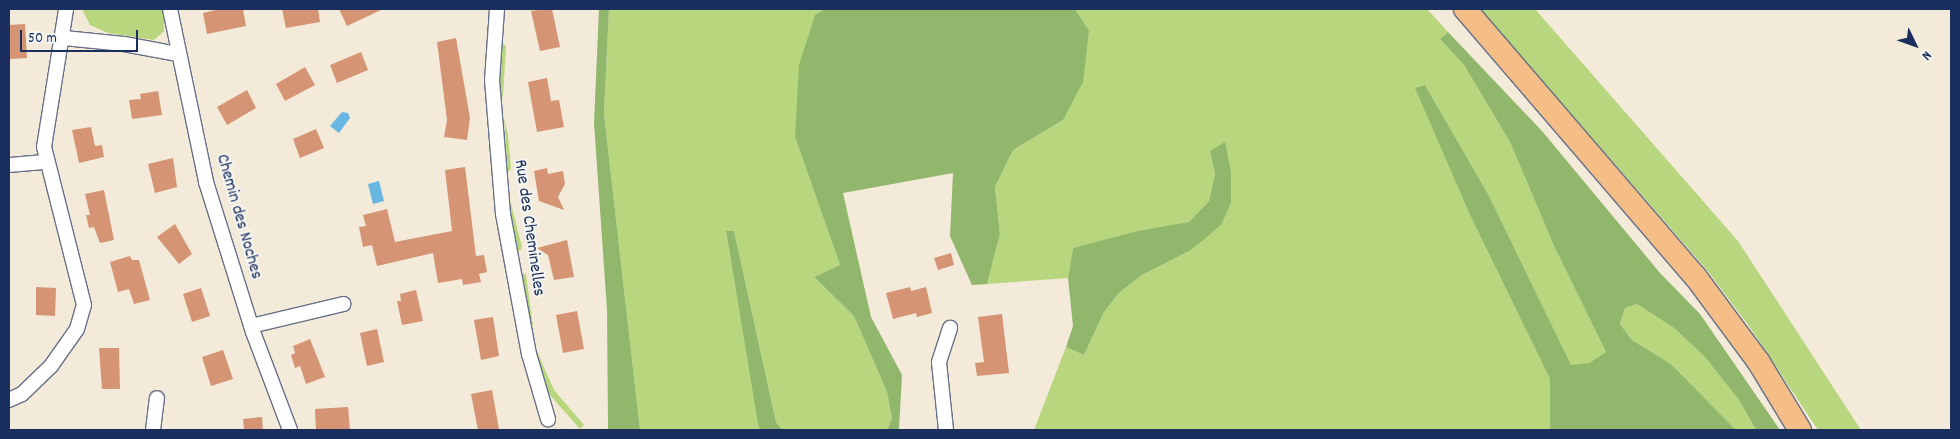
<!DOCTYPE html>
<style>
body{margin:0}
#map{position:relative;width:1960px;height:439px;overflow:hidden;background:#f4ead9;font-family:Dekko,sans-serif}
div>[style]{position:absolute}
.green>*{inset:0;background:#b7d67d}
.forest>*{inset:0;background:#91b76c}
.water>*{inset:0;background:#68b6e2}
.building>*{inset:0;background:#d59474}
.roads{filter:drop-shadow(1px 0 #677089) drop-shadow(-1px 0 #677089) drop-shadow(0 1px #677089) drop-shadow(0 -1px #677089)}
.minor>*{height:14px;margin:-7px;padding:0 7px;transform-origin:7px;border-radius:7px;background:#fff}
.primary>*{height:22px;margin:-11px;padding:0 11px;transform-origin:11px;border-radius:11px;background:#f6be87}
span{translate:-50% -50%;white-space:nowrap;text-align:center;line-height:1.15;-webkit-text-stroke:4px #f6f6f2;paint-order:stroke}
.street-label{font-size:18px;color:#1b2f5e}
.frame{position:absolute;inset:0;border:10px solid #1b2f5e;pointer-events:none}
.north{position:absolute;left:1890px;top:20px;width:50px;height:50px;-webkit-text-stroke:4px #f6f6f2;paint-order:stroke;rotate:132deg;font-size:14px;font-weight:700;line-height:20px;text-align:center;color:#1b2f5e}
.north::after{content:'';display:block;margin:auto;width:18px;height:22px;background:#1b2f5e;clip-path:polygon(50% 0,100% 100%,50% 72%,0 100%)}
.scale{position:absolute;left:20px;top:30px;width:118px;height:22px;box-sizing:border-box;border:2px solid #1b2f5e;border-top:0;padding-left:6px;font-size:15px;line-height:18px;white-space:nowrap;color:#1b2f5e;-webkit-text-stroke:4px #f6f6f2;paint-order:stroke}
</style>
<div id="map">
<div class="green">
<i style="clip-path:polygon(82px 9px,164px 9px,164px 31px,154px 40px,108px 33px,90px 25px)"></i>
<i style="clip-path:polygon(609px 9px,825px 9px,815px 15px,795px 137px,840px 265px,814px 277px,854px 316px,887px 392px,892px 419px,887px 430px,782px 430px,776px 422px,734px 231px,726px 232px,760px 430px,640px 430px,604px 114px)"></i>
<i style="clip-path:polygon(1075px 9px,1427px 9px,1448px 32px,1440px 39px,1464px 65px,1510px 142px,1554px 246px,1606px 352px,1589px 363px,1571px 366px,1488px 194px,1425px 85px,1416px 89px,1470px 215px,1550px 379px,1550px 430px,1034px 430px,1066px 347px,1084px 355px,1104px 312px,1119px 293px,1142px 275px,1191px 250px,1231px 203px,1210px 151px,1215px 174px,1209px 201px,1189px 222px,1073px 248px,1068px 278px,987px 284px,1000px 234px,995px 187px,1013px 150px,1063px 120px,1089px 32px)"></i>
<i style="clip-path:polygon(1480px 9px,1535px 9px,1738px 241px,1861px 430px,1818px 430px,1749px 326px,1706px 269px)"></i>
<i style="clip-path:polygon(501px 43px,506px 46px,503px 97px,500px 95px,499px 67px)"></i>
<i style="clip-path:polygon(504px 118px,508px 135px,511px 169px,508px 172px)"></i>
<i style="clip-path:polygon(509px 196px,522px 247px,520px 251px,516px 250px,508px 210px)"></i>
<i style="clip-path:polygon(522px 273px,526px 275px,533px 325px,531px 325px)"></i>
<i style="clip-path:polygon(1637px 304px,1674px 328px,1704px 356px,1739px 400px,1756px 430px,1736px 430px,1671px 364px,1632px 340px,1620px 324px,1625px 308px)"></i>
<i style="clip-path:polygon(536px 349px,554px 390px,584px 425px,580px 429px,549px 394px,543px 382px)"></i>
</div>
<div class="forest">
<i style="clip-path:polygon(599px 9px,609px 9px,604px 114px,640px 430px,608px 430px,608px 426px,607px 310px,594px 123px)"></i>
<i style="clip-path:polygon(825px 9px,1075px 9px,1089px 31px,1083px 82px,1063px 120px,1013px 150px,995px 187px,1000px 234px,987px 284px,972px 285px,950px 236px,953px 173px,843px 193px,871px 317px,902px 375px,899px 430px,887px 430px,892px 419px,887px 392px,854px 316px,814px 277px,840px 265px,795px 137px,799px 65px,815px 15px)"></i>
<i style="clip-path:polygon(1448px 32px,1542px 131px,1660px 273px,1700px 314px,1780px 430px,1756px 430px,1739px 400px,1704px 356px,1674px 328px,1637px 304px,1625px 308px,1620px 324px,1632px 340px,1671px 364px,1736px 430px,1550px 430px,1550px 379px,1470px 215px,1415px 88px,1425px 85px,1488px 194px,1571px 365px,1589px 363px,1606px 352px,1554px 246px,1510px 142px,1464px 65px,1440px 39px)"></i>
<i style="clip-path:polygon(1225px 142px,1231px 172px,1231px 203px,1221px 225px,1191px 250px,1142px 275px,1119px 293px,1104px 312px,1084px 355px,1066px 347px,1073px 326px,1068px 278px,1073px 248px,1138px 231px,1189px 222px,1209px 201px,1215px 174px,1210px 151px)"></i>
<i style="clip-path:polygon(726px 231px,734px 231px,776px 422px,782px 430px,760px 430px,758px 423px)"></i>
</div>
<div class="water">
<i style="clip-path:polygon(342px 112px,348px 113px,350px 118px,339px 133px,330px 126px)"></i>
<i style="clip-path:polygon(379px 181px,384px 201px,373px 204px,368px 184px)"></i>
</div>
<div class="building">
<i style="clip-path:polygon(220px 9px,243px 9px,246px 26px,207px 34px,203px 13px)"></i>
<i style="clip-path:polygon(282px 9px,318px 9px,320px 22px,286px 28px)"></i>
<i style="clip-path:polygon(339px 9px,383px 9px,347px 26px)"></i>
<i style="clip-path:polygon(545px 9px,552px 9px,560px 47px,540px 51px,531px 11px)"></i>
<i style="clip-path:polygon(25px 24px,27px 58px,9px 59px,9px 25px)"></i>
<i style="clip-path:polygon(456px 38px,470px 118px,467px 140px,444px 137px,447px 120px,437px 42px)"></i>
<i style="clip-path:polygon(361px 52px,368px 70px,337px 83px,330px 65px)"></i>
<i style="clip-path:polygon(305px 67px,315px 85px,285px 101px,276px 84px)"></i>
<i style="clip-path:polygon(547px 78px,551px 101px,559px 100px,564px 127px,537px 132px,528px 82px)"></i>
<i style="clip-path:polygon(247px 90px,256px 108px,227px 125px,217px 107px)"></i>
<i style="clip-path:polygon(158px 91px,162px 115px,132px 119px,129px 100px,141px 99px,140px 94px)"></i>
<i style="clip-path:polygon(91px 127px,95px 146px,102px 145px,104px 157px,79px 163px,72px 130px)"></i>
<i style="clip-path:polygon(316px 129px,324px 148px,300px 158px,293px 139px)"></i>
<i style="clip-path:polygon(173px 158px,177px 187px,155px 193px,148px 164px)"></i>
<i style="clip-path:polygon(465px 167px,476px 256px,484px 255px,487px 272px,479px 274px,481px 282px,463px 285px,462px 279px,438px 283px,433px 253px,377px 266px,372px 245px,363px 247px,359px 227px,366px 226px,363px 215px,387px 209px,395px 242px,452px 231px,445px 170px)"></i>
<i style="clip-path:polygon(547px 168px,548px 174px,563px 171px,565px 184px,558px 197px,564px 210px,539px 201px,534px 171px)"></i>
<i style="clip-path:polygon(104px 190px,114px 240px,100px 243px,94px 227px,89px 228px,86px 215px,90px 215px,85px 194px)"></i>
<i style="clip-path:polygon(175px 224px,192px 254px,179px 264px,157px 237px)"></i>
<i style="clip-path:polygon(567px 240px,574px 277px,554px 280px,548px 255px,537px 248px)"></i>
<i style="clip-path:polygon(951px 253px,954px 265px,938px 270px,934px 258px)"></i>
<i style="clip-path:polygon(130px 256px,132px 260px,139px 260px,150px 300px,134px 304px,129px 289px,118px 292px,110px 262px)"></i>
<i style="clip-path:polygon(36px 287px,56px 288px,55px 316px,36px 315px)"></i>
<i style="clip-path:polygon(910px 287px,911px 291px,926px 287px,932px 313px,917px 317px,916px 313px,893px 319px,886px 293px)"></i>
<i style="clip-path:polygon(201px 288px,210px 316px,192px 322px,183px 294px)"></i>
<i style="clip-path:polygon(416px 290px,423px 321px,402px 325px,397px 301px,401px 301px,400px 294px)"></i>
<i style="clip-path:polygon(577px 311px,584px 349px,563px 353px,556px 315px)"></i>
<i style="clip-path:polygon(1002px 314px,1009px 373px,977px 376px,975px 363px,984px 362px,978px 317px)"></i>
<i style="clip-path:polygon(493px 317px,499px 356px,481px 360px,474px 320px)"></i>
<i style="clip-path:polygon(377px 329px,384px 362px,367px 366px,360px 333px)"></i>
<i style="clip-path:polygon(310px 339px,325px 377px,306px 384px,300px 366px,295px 368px,291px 355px,295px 353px,293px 346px)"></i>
<i style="clip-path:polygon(99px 348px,119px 348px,120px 389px,102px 389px)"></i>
<i style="clip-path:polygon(223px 350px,233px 379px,211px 386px,202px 357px)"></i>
<i style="clip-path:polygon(492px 390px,499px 429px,478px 430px,471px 394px)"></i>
<i style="clip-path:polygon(348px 407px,350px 430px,316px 430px,315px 409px)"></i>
<i style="clip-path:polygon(262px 417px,263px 430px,244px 430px,243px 419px)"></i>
</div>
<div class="roads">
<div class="minor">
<i style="left:170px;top:9px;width:177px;rotate:78.2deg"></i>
<i style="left:206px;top:182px;width:157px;rotate:72.6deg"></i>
<i style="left:253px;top:332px;width:105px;rotate:69.3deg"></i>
<i style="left:497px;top:9px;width:71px;rotate:94deg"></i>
<i style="left:492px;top:80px;width:134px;rotate:85.3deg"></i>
<i style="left:503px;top:214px;width:142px;rotate:79.5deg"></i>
<i style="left:529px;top:354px;width:68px;rotate:73.7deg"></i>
<i style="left:64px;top:38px;width:60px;rotate:5.7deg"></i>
<i style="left:124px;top:44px;width:55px;rotate:10.5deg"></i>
<i style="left:9px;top:165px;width:37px;rotate:-5deg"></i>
<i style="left:251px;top:326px;width:95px;rotate:-13.4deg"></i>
<i style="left:9px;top:400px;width:14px;rotate:-25deg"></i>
<i style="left:22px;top:394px;width:40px;rotate:-44deg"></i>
<i style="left:51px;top:366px;width:45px;rotate:-54.9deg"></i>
<i style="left:77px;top:329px;width:25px;rotate:-74deg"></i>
<i style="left:84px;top:305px;width:163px;rotate:-104.2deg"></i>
<i style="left:44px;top:147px;width:140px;rotate:-80.9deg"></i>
<i style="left:153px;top:430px;width:32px;rotate:-83deg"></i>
<i style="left:946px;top:430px;width:68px;rotate:-95.9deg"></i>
<i style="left:939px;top:362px;width:36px;rotate:-72deg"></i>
</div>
<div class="primary">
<i style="left:1465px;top:9px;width:352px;rotate:49.3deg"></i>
<i style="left:1695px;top:276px;width:106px;rotate:53.5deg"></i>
<i style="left:1758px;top:361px;width:81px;rotate:58.7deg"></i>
</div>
</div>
<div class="street-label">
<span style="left:238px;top:217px;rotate:74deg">Chemin des Noches</span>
<span style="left:528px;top:228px;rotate:82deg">Rue des Cheminelles</span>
</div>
<div class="frame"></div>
<div class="north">N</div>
<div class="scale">50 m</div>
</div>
